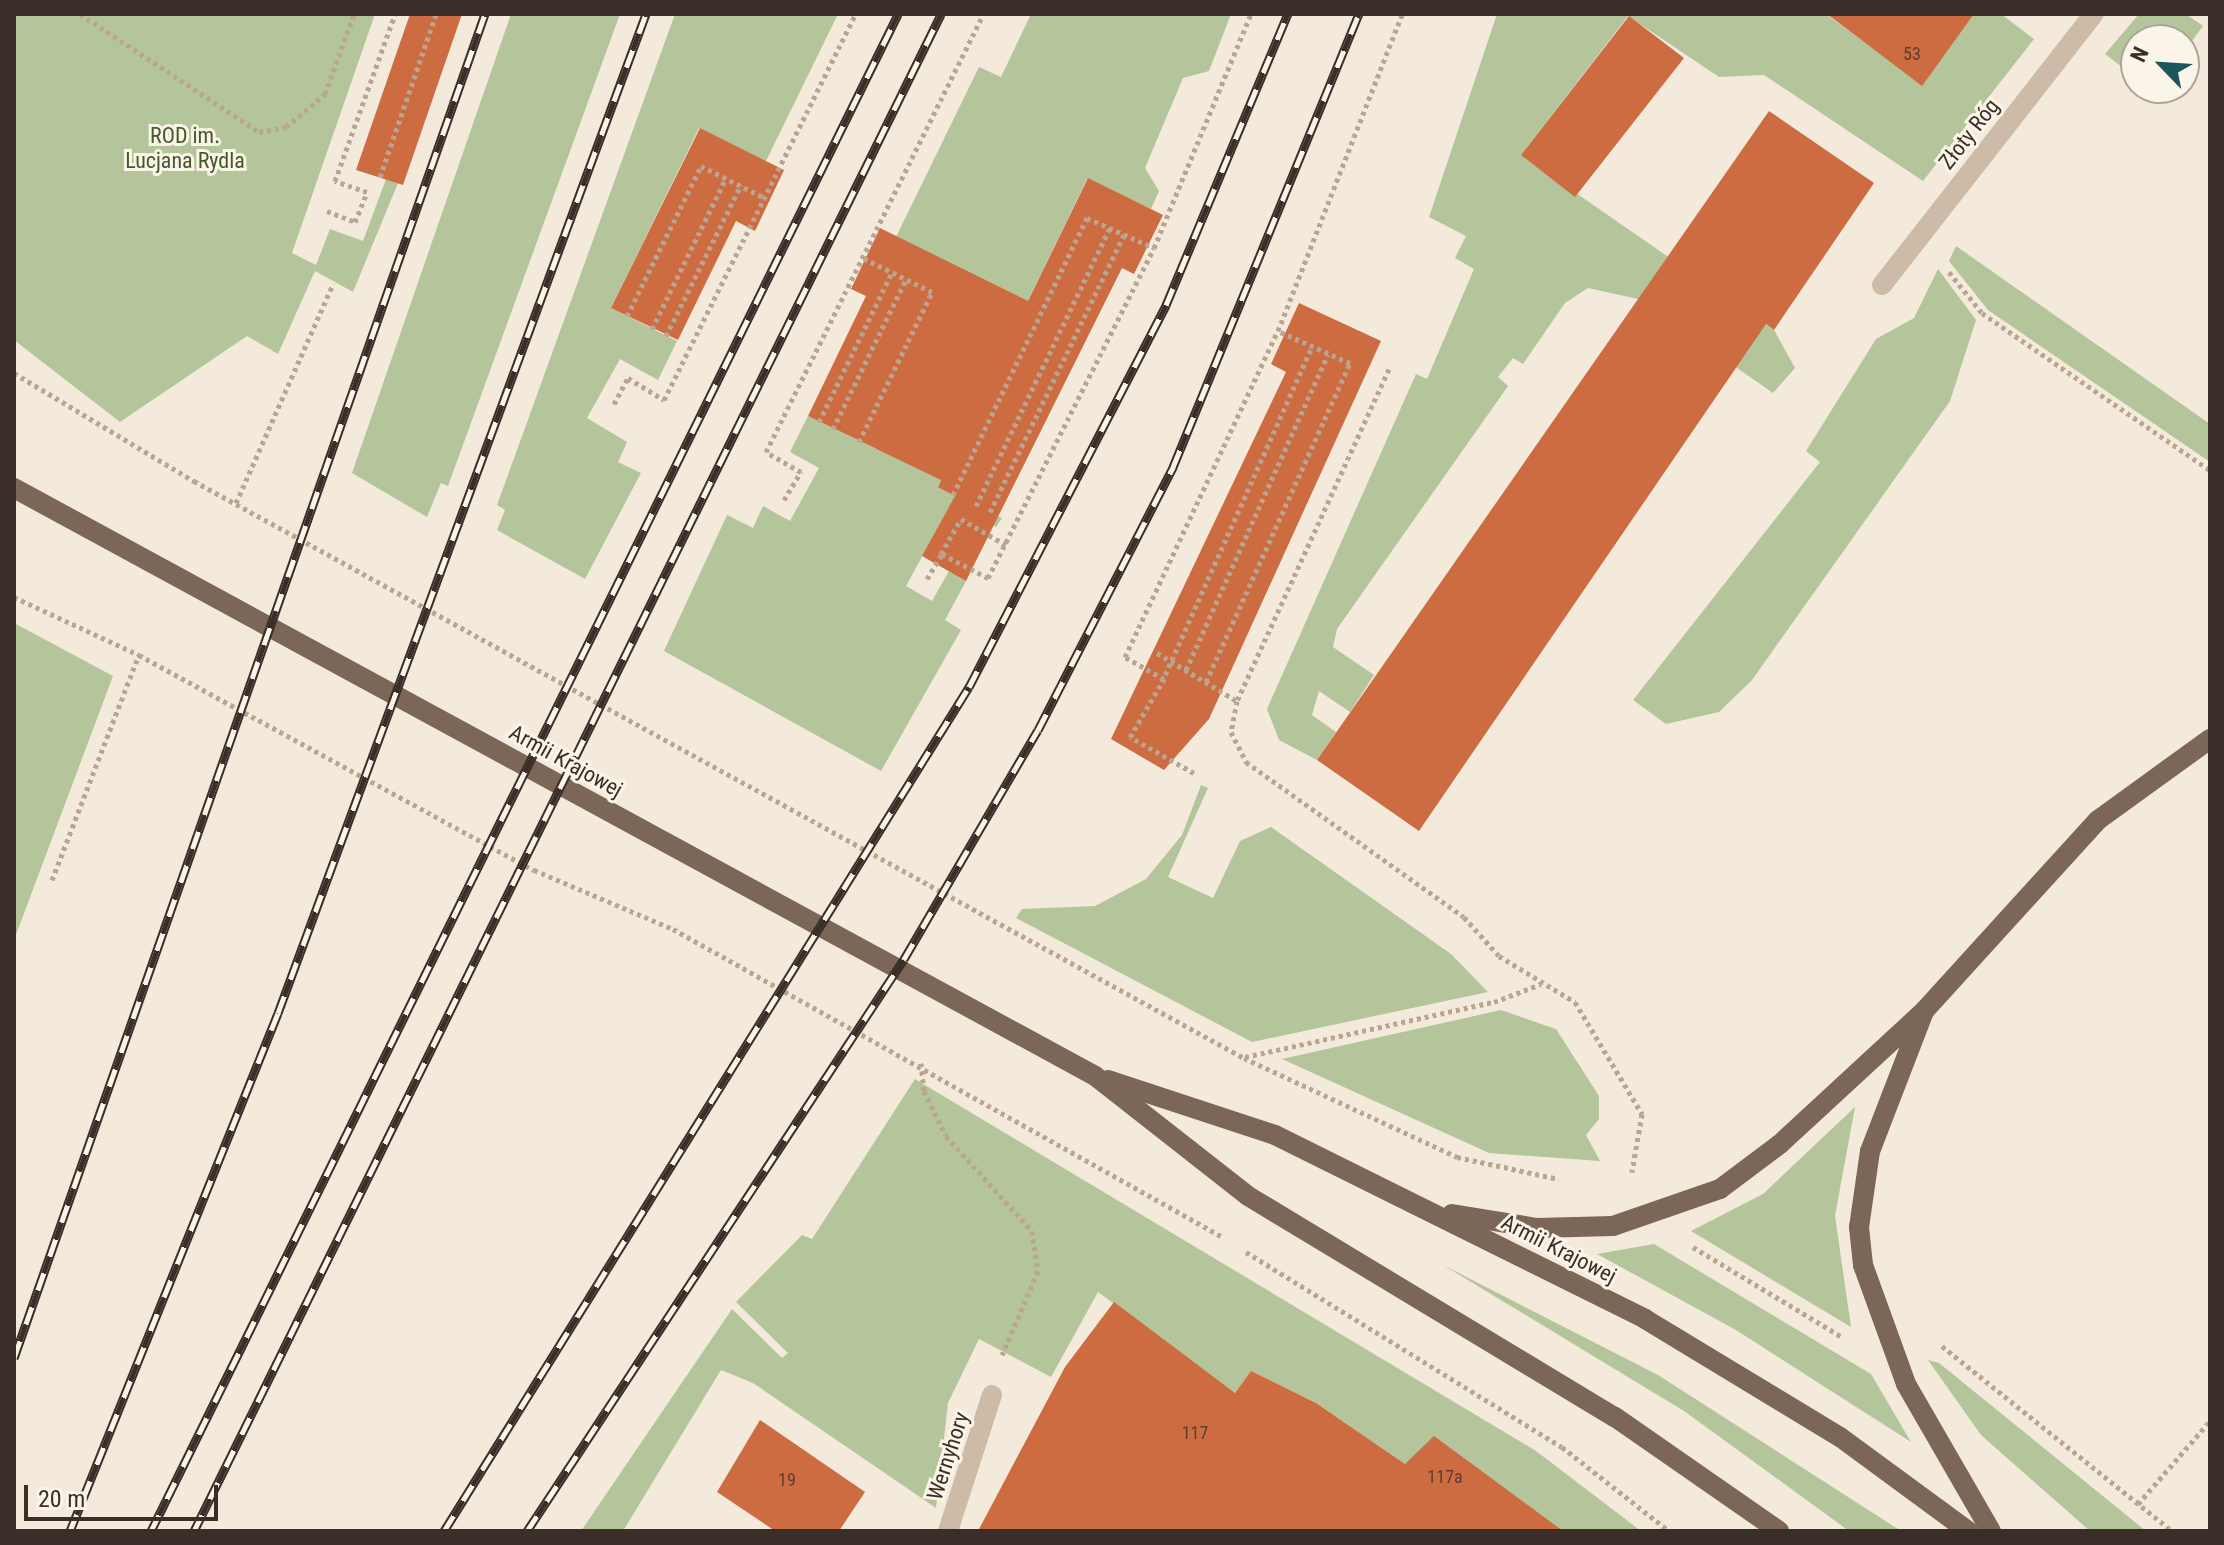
<!DOCTYPE html>
<meta charset="utf-8">
<style>
body{margin:0}
#map{position:relative;width:2224px;height:1545px;overflow:hidden;background:#f4eadc;font-family:"Roboto Condensed",sans-serif}
div>[style]{position:absolute}
.green>*{inset:0;background:#b4c49b}
.building>*{inset:0;background:#cd6c41}
.path>*{height:5px;margin-top:-2.5px;transform-origin:0;background:repeating-linear-gradient(90deg,#b9a591 0 4px,transparent 0 8px)}
.minor>*{height:20px;margin:-10px;padding:0 10px;transform-origin:10px;border-radius:10px;background:#cdbba7}
.major>*{height:20px;margin:-10px;padding:0 10px;transform-origin:10px;border-radius:10px;background:#7c6658}
.rail>*{height:9px;margin-top:-4.5px;transform-origin:0;background:repeating-linear-gradient(90deg,#fbf4e9 0 18px,#392e28 0 36px);box-sizing:border-box;border-block:2px solid #392e28}
span{translate:-50% -50%;white-space:nowrap;text-align:center;line-height:1.15;-webkit-text-stroke:6px #fbf4e9;paint-order:stroke}
.number-label{font-size:18px;color:#5e3e2e}
.number-label span{-webkit-text-stroke-width:0}
.street-label{font-size:22px;color:#392e28}
.park-label{font-size:22px;color:#45592a}
.frame{position:absolute;inset:0;border:16px solid #392e28;pointer-events:none}
.north{position:absolute;left:2120px;top:24px;width:80px;height:80px;box-sizing:border-box;background:#fbf4e9;border:2px solid #ada59c;border-radius:50%;rotate:295deg;font-size:22px;font-weight:700;line-height:32px;text-align:center;color:#392e28}
.north::after{content:'';display:block;margin:auto;width:28px;height:36px;background:#1b555d;clip-path:polygon(50% 0,100% 100%,50% 72%,0 100%)}
.scale{position:absolute;left:24px;top:1485px;width:194px;height:36px;box-sizing:border-box;border:4px solid #392e28;border-top:0;padding-left:10px;font-size:24px;line-height:28px;white-space:nowrap;color:#392e28;-webkit-text-stroke:6px #fbf4e9;paint-order:stroke}
</style>
<div id="map">
<div class="green">
<i style="clip-path:polygon(14px 14px,375px 14px,292px 253px,316px 265px,330px 229px,363px 241px,386px 179px,398px 183px,353px 292px,315px 271px,278px 354px,247px 336px,120px 422px,14px 340px)"></i>
<i style="clip-path:polygon(511px 14px,620px 14px,448px 486px,441px 483px,427px 517px,352px 473px)"></i>
<i style="clip-path:polygon(675px 14px,838px 14px,766px 161px,699px 128px,611px 308px,677px 341px,658px 380px,620px 359px,587px 418px,627px 442px,618px 462px,641px 473px,585px 579px,497px 530px,505px 510px,497px 505px)"></i>
<i style="clip-path:polygon(1031px 14px,1231px 14px,1209px 71px,1183px 78px,1145px 168px,1159px 191px,1151px 209px,1087px 179px,938px 486px,1002px 518px,996px 527px,952px 502px,906px 586px,932px 601px,949px 571px,966px 581px,945px 620px,961px 630px,881px 771px,664px 651px,727px 515px,753px 528px,763px 506px,790px 521px,819px 468px,790px 452px,808px 416px,876px 449px,963px 270px,896px 237px,979px 67px,1001px 77px)"></i>
<i style="clip-path:polygon(1497px 14px,1826px 14px,1922px 85px,1974px 14px,2001px 14px,2034px 39px,1923px 181px,1764px 75px,1719px 77px,1628px 16px,1521px 155px,1774px 330px,1795px 368px,1773px 393px,1638px 299px,1588px 288px,1565px 303px,1523px 364px,1513px 358px,1498px 377px,1508px 386px,1337px 629px,1333px 647px,1374px 675px,1350px 712px,1319px 691px,1312px 715px,1336px 732px,1317px 760px,1279px 740px,1267px 709px,1416px 374px,1427px 379px,1474px 269px,1455px 258px,1466px 236px,1429px 217px)"></i>
<i style="clip-path:polygon(2139px 14px,2186px 14px,2203px 26px,2184px 52px,2184px 40px,2136px 40px,2136px 78px,2105px 54px)"></i>
<i style="clip-path:polygon(1956px 246px,2210px 424px,2210px 462px,1988px 310px,1949px 261px)"></i>
<i style="clip-path:polygon(1938px 269px,1976px 320px,1950px 401px,1752px 680px,1719px 712px,1666px 724px,1633px 700px,1820px 462px,1806px 451px,1876px 339px,1914px 318px)"></i>
<i style="clip-path:polygon(14px 623px,113px 676px,14px 940px)"></i>
<i style="clip-path:polygon(1201px 785px,1208px 788px,1168px 877px,1213px 898px,1240px 841px,1271px 827px,1451px 954px,1488px 992px,1252px 1042px,1016px 918px,1022px 909px,1095px 906px,1146px 879px,1182px 835px)"></i>
<i style="clip-path:polygon(1501px 1010px,1556px 1029px,1599px 1096px,1599px 1119px,1586px 1135px,1600px 1161px,1489px 1153px,1282px 1059px)"></i>
<i style="clip-path:polygon(915px 1079px,1536px 1451px,1641px 1531px,1563px 1531px,1405px 1464px,1316px 1403px,1251px 1371px,1235px 1393px,1098px 1292px,1051px 1377px,979px 1339px,948px 1403px,936px 1508px,753px 1383px,721px 1370px,623px 1531px,581px 1531px,732px 1309px,782px 1358px,788px 1353px,736px 1302px,802px 1235px,812px 1239px)"></i>
<i style="clip-path:polygon(1855px 1107px,1835px 1216px,1851px 1327px,1691px 1231px,1763px 1194px)"></i>
<i style="clip-path:polygon(1654px 1244px,1871px 1374px,1911px 1442px,1736px 1330px,1597px 1254px)"></i>
<i style="clip-path:polygon(1443px 1265px,1658px 1375px,1901px 1531px,1849px 1531px,1684px 1411px)"></i>
<i style="clip-path:polygon(1928px 1360px,1939px 1363px,2146px 1531px,2090px 1531px,1981px 1435px)"></i>
</div>
<div class="building">
<i style="clip-path:polygon(410px 14px,462px 14px,403px 185px,356px 170px)"></i>
<i style="clip-path:polygon(1827px 14px,1974px 14px,1922px 86px)"></i>
<i style="clip-path:polygon(1629px 16px,1684px 58px,1575px 197px,1521px 155px)"></i>
<i style="clip-path:polygon(1769px 111px,1874px 183px,1774px 330px,1766px 324px,1419px 831px,1317px 760px)"></i>
<i style="clip-path:polygon(700px 128px,784px 170px,755px 231px,736px 221px,678px 340px,611px 308px)"></i>
<i style="clip-path:polygon(1088px 178px,1163px 215px,1134px 274px,1122px 268px,966px 581px,922px 556px,955px 496px,938px 487px,941px 480px,808px 416px,866px 296px,851px 289px,880px 228px,1028px 301px)"></i>
<i style="clip-path:polygon(1299px 303px,1381px 341px,1209px 719px,1164px 770px,1111px 739px,1286px 372px,1271px 364px)"></i>
<i style="clip-path:polygon(1114px 1302px,1235px 1393px,1251px 1371px,1316px 1403px,1405px 1464px,1434px 1436px,1563px 1531px,978px 1531px,1065px 1367px)"></i>
<i style="clip-path:polygon(760px 1420px,865px 1492px,839px 1531px,775px 1531px,717px 1492px)"></i>
</div>
<div class="path">
<i style="left:80px;top:14px;width:214px;rotate:33.4deg"></i>
<i style="left:259px;top:132px;width:27px;rotate:-10deg"></i>
<i style="left:286px;top:127px;width:51px;rotate:-40.2deg"></i>
<i style="left:325px;top:94px;width:85px;rotate:-70.1deg"></i>
<i style="left:380px;top:177px;width:172px;rotate:-71deg"></i>
<i style="left:327px;top:211px;width:30px;rotate:21deg"></i>
<i style="left:355px;top:222px;width:32px;rotate:-68deg"></i>
<i style="left:367px;top:192px;width:34px;rotate:-161deg"></i>
<i style="left:335px;top:181px;width:177px;rotate:-70.2deg"></i>
<i style="left:1949px;top:272px;width:53px;rotate:51.2deg"></i>
<i style="left:1982px;top:313px;width:277px;rotate:34.6deg"></i>
<i style="left:627px;top:316px;width:167px;rotate:-63.7deg"></i>
<i style="left:701px;top:166px;width:72px;rotate:26.6deg"></i>
<i style="left:652px;top:329px;width:168px;rotate:-63.9deg"></i>
<i style="left:666px;top:336px;width:169px;rotate:-63.6deg"></i>
<i style="left:1389px;top:369px;width:365px;rotate:114.6deg"></i>
<i style="left:1237px;top:701px;width:32px;rotate:101deg"></i>
<i style="left:1231px;top:732px;width:34px;rotate:63deg"></i>
<i style="left:1246px;top:762px;width:267px;rotate:35.4deg"></i>
<i style="left:1464px;top:917px;width:52px;rotate:48.1deg"></i>
<i style="left:1499px;top:956px;width:89px;rotate:31.2deg"></i>
<i style="left:1575px;top:1002px;width:131px;rotate:59.1deg"></i>
<i style="left:1642px;top:1114px;width:59px;rotate:99.8deg"></i>
<i style="left:14px;top:373px;width:210px;rotate:31deg"></i>
<i style="left:194px;top:481px;width:1198px;rotate:28.79deg"></i>
<i style="left:1244px;top:1058px;width:235px;rotate:24.9deg"></i>
<i style="left:1457px;top:1157px;width:104px;rotate:12.2deg"></i>
<i style="left:614px;top:404px;width:30px;rotate:-62deg"></i>
<i style="left:628px;top:378px;width:42px;rotate:31.4deg"></i>
<i style="left:664px;top:400px;width:431px;rotate:-63.6deg"></i>
<i style="left:819px;top:422px;width:167px;rotate:-64deg"></i>
<i style="left:833px;top:429px;width:167px;rotate:-64deg"></i>
<i style="left:859px;top:442px;width:167px;rotate:-64deg"></i>
<i style="left:932px;top:292px;width:77px;rotate:-153.8deg"></i>
<i style="left:953px;top:495px;width:308px;rotate:-64.2deg"></i>
<i style="left:1087px;top:218px;width:73px;rotate:24.1deg"></i>
<i style="left:784px;top:500px;width:33px;rotate:-59deg"></i>
<i style="left:801px;top:472px;width:40px;rotate:-150.3deg"></i>
<i style="left:766px;top:452px;width:489px;rotate:-63.6deg"></i>
<i style="left:236px;top:503px;width:240px;rotate:-66.1deg"></i>
<i style="left:976px;top:506px;width:309px;rotate:-64.3deg"></i>
<i style="left:990px;top:512px;width:308px;rotate:-64.2deg"></i>
<i style="left:941px;top:554px;width:40px;rotate:-60.3deg"></i>
<i style="left:961px;top:519px;width:52px;rotate:30deg"></i>
<i style="left:927px;top:579px;width:29px;rotate:-59deg"></i>
<i style="left:942px;top:554px;width:52px;rotate:27.6deg"></i>
<i style="left:988px;top:578px;width:369px;rotate:-63.3deg"></i>
<i style="left:1154px;top:248px;width:253px;rotate:-67.5deg"></i>
<i style="left:14px;top:597px;width:138px;rotate:24.9deg"></i>
<i style="left:139px;top:655px;width:450px;rotate:28.6deg"></i>
<i style="left:534px;top:870px;width:151px;rotate:23deg"></i>
<i style="left:673px;top:929px;width:628px;rotate:29.26deg"></i>
<i style="left:1157px;top:653px;width:93px;rotate:31deg"></i>
<i style="left:1186px;top:670px;width:346px;rotate:-65.8deg"></i>
<i style="left:1162px;top:682px;width:368px;rotate:-65.9deg"></i>
<i style="left:1206px;top:682px;width:350px;rotate:-65.7deg"></i>
<i style="left:1350px;top:363px;width:79px;rotate:-156deg"></i>
<i style="left:1194px;top:773px;width:73px;rotate:-150.6deg"></i>
<i style="left:1130px;top:737px;width:67px;rotate:-59.6deg"></i>
<i style="left:1164px;top:679px;width:45px;rotate:-150.6deg"></i>
<i style="left:1125px;top:657px;width:360px;rotate:-64.9deg"></i>
<i style="left:1278px;top:331px;width:340px;rotate:-68.6deg"></i>
<i style="left:52px;top:880px;width:241px;rotate:-68.9deg"></i>
<i style="left:1245px;top:1057px;width:255px;rotate:-12.5deg"></i>
<i style="left:1494px;top:1002px;width:50px;rotate:-21deg"></i>
<i style="left:921px;top:1063px;width:28px;rotate:84deg"></i>
<i style="left:924px;top:1091px;width:50px;rotate:63.9deg"></i>
<i style="left:946px;top:1136px;width:128px;rotate:47.8deg"></i>
<i style="left:1032px;top:1231px;width:40px;rotate:81.5deg"></i>
<i style="left:1038px;top:1271px;width:91px;rotate:113.2deg"></i>
<i style="left:1693px;top:1247px;width:174px;rotate:31.1deg"></i>
<i style="left:1246px;top:1252px;width:371px;rotate:31.7deg"></i>
<i style="left:1562px;top:1447px;width:136px;rotate:38.1deg"></i>
<i style="left:1942px;top:1346px;width:295px;rotate:38.8deg"></i>
<i style="left:2138px;top:1504px;width:110px;rotate:-49.1deg"></i>
</div>
<div class="minor">
<i style="left:1882px;top:285px;width:344px;rotate:-52deg"></i>
<i style="left:948px;top:1531px;width:143px;rotate:-72.1deg"></i>
</div>
<div class="major">
<i style="left:14px;top:488px;width:1231px;rotate:28.54deg"></i>
<i style="left:1095px;top:1076px;width:194px;rotate:38.1deg"></i>
<i style="left:1248px;top:1196px;width:428px;rotate:31.1deg"></i>
<i style="left:1615px;top:1417px;width:200px;rotate:34.8deg"></i>
<i style="left:1923px;top:1014px;width:147px;rotate:111.1deg"></i>
<i style="left:1870px;top:1151px;width:77px;rotate:98.2deg"></i>
<i style="left:1859px;top:1227px;width:38px;rotate:84deg"></i>
<i style="left:1863px;top:1265px;width:127px;rotate:70.1deg"></i>
<i style="left:1906px;top:1384px;width:170px;rotate:60deg"></i>
<i style="left:1108px;top:1080px;width:176px;rotate:18.2deg"></i>
<i style="left:1275px;top:1135px;width:413px;rotate:26.4deg"></i>
<i style="left:1645px;top:1319px;width:228px;rotate:31.2deg"></i>
<i style="left:1840px;top:1437px;width:159px;rotate:36.3deg"></i>
<i style="left:1452px;top:1214px;width:86px;rotate:9.4deg"></i>
<i style="left:1537px;top:1228px;width:76px;rotate:-1.5deg"></i>
<i style="left:1613px;top:1226px;width:113px;rotate:-19.1deg"></i>
<i style="left:1720px;top:1189px;width:75px;rotate:-36.9deg"></i>
<i style="left:1780px;top:1144px;width:197px;rotate:-42.7deg"></i>
<i style="left:1925px;top:1010px;width:257px;rotate:-47.7deg"></i>
<i style="left:2098px;top:820px;width:138px;rotate:-35.9deg"></i>
</div>
<div class="rail">
<i style="left:14px;top:1358px;width:1424px;rotate:-70.69deg"></i>
<i style="left:70px;top:1531px;width:558px;rotate:-68.12deg"></i>
<i style="left:278px;top:1013px;width:1065px;rotate:-69.78deg"></i>
<i style="left:151px;top:1531px;width:1691px;rotate:-63.78deg"></i>
<i style="left:194px;top:1531px;width:1691px;rotate:-63.78deg"></i>
<i style="left:444px;top:1531px;width:994px;rotate:-58.12deg"></i>
<i style="left:969px;top:687px;width:430px;rotate:-62.7deg"></i>
<i style="left:1166px;top:305px;width:316px;rotate:-67.3deg"></i>
<i style="left:527px;top:1531px;width:685px;rotate:-56.61deg"></i>
<i style="left:904px;top:959px;width:265px;rotate:-59.7deg"></i>
<i style="left:1038px;top:730px;width:296px;rotate:-62.8deg"></i>
<i style="left:1173px;top:467px;width:490px;rotate:-67.7deg"></i>
</div>
<div class="number-label">
<span style="left:1912px;top:54px">53</span>
<span style="left:1195px;top:1433px">117</span>
<span style="left:1445px;top:1477px">117a</span>
<span style="left:787px;top:1480px">19</span>
</div>
<div class="street-label">
<span style="left:1969px;top:134px;rotate:-52deg">Złoty Róg</span>
<span style="left:566px;top:761px;rotate:29deg">Armii Krajowej</span>
<span style="left:1559px;top:1249px;rotate:27deg">Armii Krajowej</span>
<span style="left:948px;top:1456px;rotate:-72deg">Wernyhory</span>
</div>
<div class="park-label">
<span style="left:185px;top:148px">ROD im.<br>Lucjana Rydla</span>
</div>
<div class="frame"></div>
<div class="north">N</div>
<div class="scale">20 m</div>
</div>
